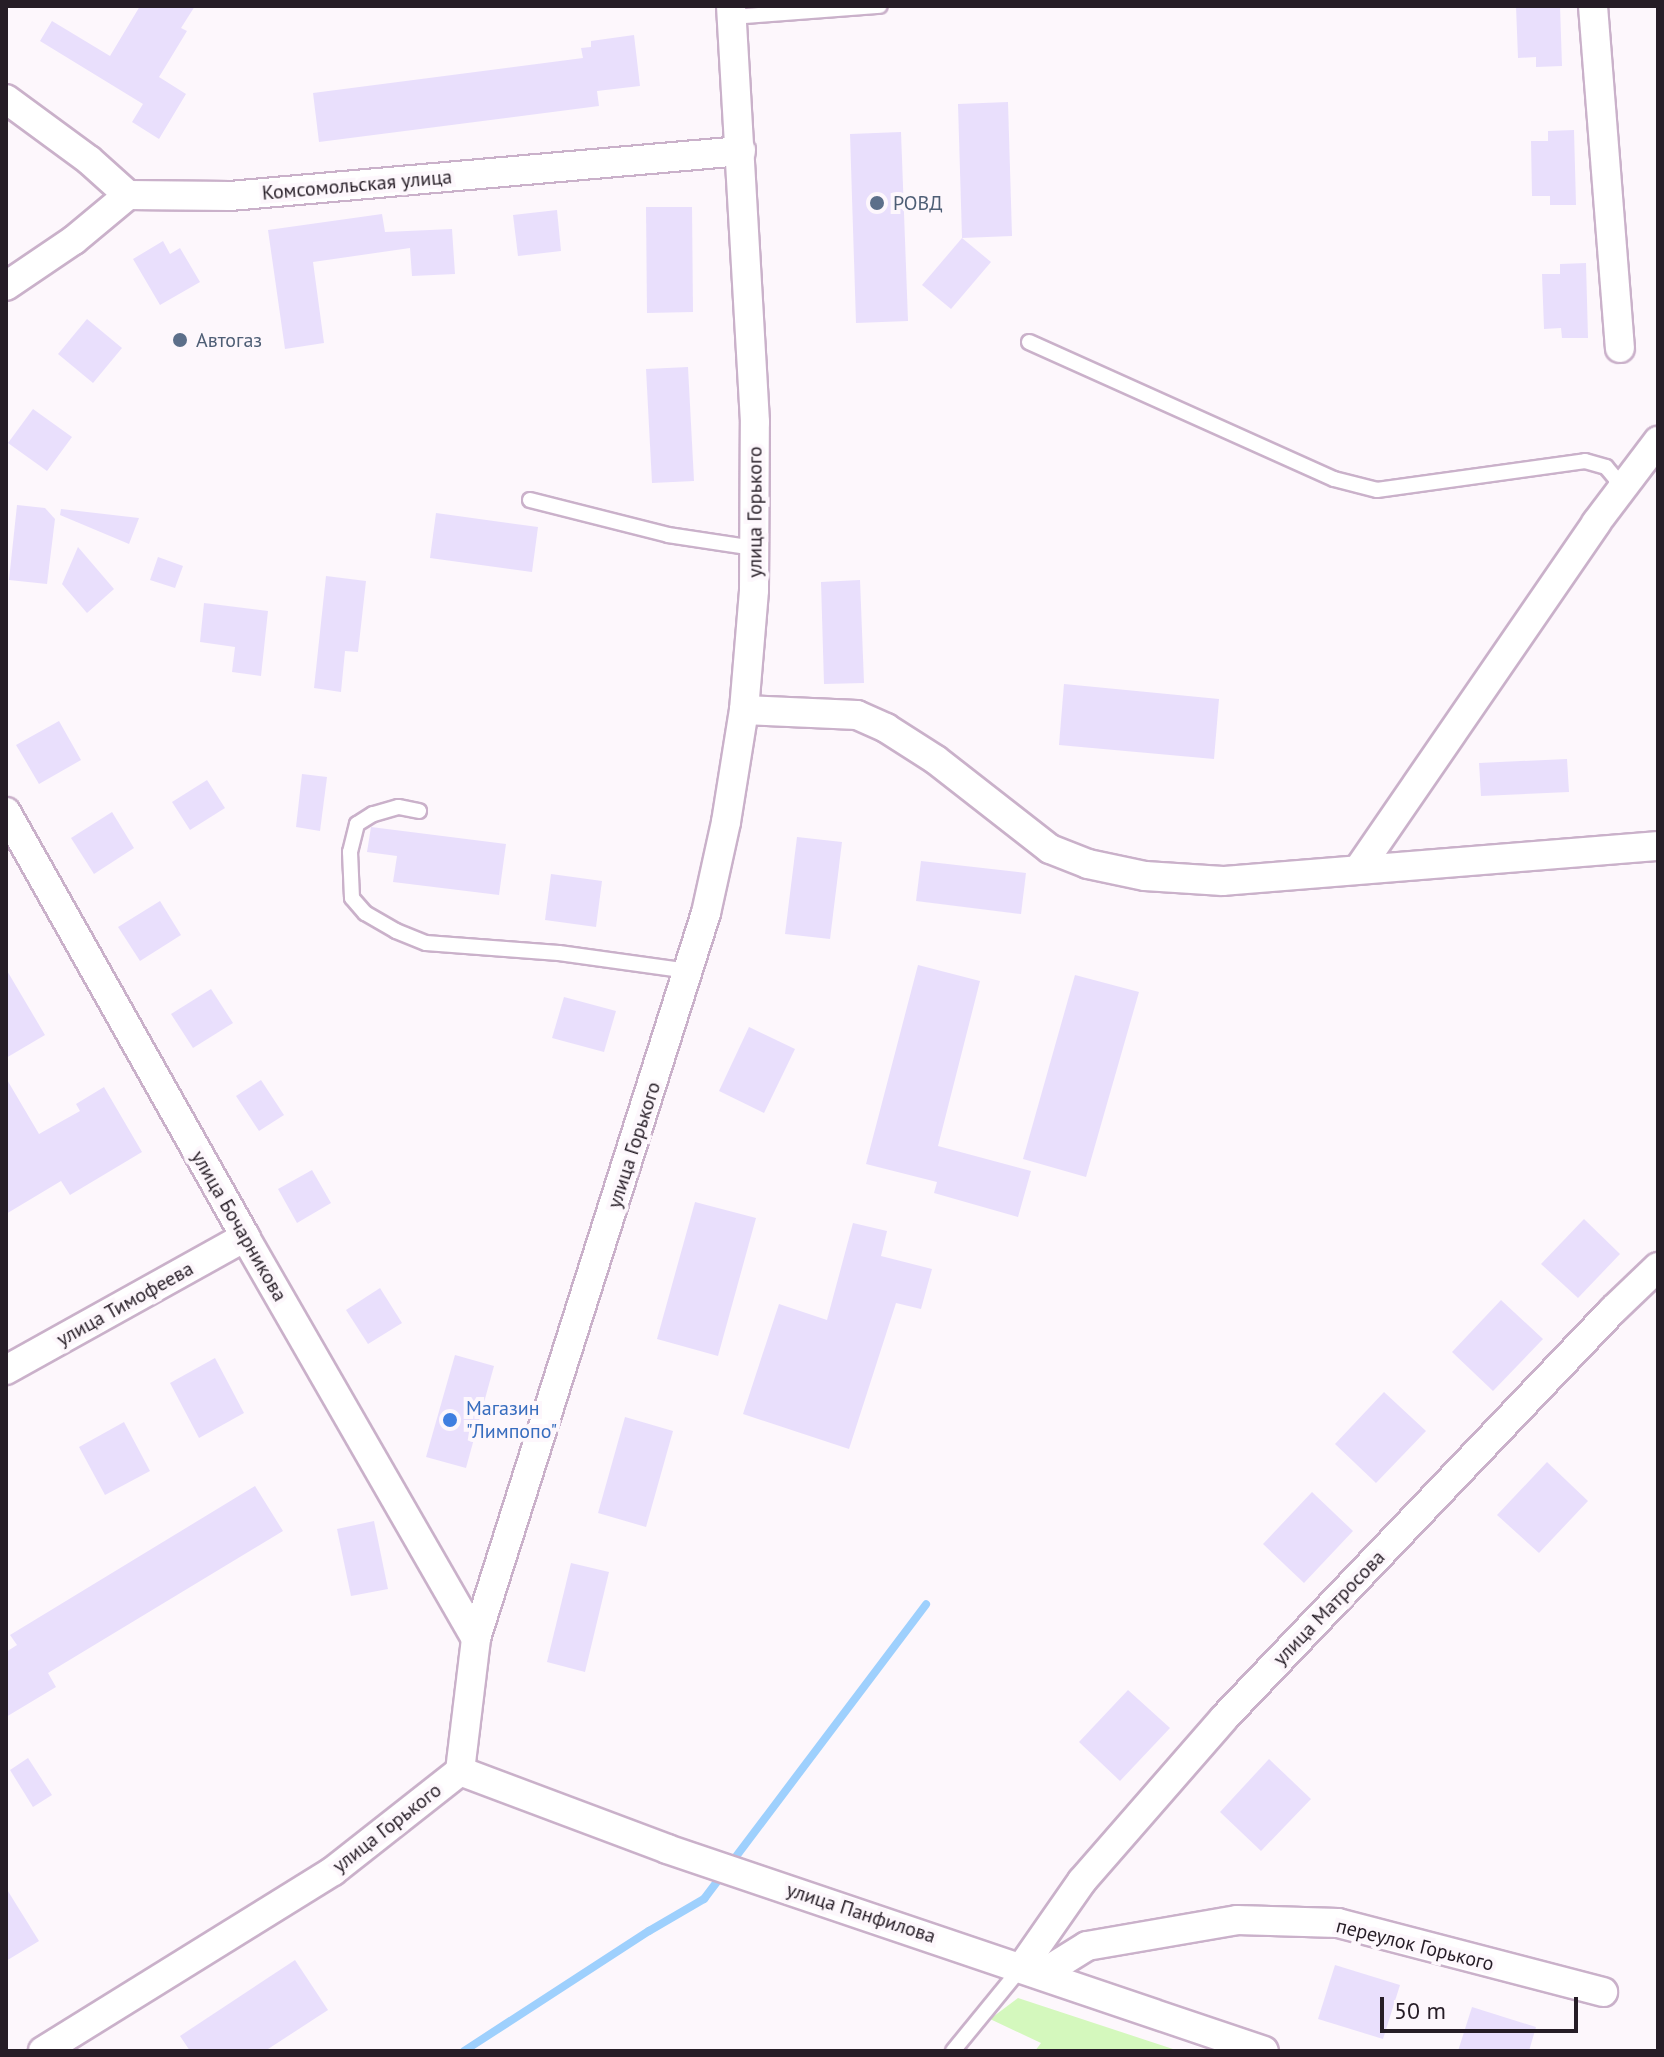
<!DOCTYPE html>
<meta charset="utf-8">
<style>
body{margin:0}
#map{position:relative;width:1664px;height:2057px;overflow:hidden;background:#fdf7fc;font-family:"PT Sans",sans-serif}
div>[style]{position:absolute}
.green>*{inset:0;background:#d4f8bd}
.stream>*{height:8px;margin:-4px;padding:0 4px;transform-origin:4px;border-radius:4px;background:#9ed0fd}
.building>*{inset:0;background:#e9dffc}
.roads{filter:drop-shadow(2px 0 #cab1ca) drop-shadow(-2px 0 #cab1ca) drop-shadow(0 2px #cab1ca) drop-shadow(0 -2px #cab1ca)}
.service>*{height:14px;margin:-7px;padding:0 7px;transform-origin:7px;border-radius:7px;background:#fff}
.minor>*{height:28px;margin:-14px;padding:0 14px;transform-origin:14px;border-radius:14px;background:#fff}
.dots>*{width:22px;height:22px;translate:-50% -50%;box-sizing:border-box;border:4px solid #fdf7fc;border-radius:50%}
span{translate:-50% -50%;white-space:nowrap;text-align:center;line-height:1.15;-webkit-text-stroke:8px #fdf7fc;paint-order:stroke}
.street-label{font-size:20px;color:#261d26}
.service-label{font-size:20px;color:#4e5e75}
.left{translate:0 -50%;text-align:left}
.shop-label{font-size:20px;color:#366cbe}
.frame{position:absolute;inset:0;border:8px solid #261d26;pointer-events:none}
.scale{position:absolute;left:1380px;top:1997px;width:198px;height:36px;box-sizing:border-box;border:4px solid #261d26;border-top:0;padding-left:10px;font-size:24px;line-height:28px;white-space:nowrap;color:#261d26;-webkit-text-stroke:6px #fdf7fc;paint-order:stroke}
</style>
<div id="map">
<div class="green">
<i style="clip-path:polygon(1018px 1998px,1179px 2051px,1035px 2051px,1041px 2043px,990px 2019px)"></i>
</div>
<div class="stream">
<i style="left:464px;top:2051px;width:221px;rotate:-33deg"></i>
<i style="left:649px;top:1931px;width:64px;rotate:-30.2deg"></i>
<i style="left:704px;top:1899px;width:369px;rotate:-53deg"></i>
</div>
<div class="building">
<i style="clip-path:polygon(140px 6px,195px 6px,181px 28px,187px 31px,159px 77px,186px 94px,159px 139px,132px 122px,143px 104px,40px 41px,52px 21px,110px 56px)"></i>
<i style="clip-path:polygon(1516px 6px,1560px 6px,1562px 66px,1536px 67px,1536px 57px,1518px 58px)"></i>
<i style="clip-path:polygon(634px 35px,640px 86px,597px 91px,599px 106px,319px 142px,313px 93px,583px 58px,581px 48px,591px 47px,591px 41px)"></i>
<i style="clip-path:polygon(1008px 102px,1012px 236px,962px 238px,958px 104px)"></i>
<i style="clip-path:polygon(1574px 130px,1576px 205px,1550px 205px,1550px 196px,1532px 196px,1531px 141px,1548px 141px,1548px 131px)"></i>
<i style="clip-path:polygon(901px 132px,908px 321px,856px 323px,850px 134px)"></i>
<i style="clip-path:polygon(646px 207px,692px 207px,693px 312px,647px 313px)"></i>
<i style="clip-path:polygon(557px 210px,561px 251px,518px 256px,513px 215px)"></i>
<i style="clip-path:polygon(382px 214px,385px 232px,452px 229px,455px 274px,412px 276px,410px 248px,313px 262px,324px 343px,285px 349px,268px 230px)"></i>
<i style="clip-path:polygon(962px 238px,991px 262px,951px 309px,922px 285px)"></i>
<i style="clip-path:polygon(163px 241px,170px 254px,180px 248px,200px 282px,160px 305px,133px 259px)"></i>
<i style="clip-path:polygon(1586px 263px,1588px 338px,1562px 338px,1561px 328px,1544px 329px,1542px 274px,1560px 274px,1560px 264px)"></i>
<i style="clip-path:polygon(87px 319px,122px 348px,93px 383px,58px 354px)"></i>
<i style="clip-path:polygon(688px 367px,694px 481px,652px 483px,646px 369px)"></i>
<i style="clip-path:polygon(33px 409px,72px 437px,47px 471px,8px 443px)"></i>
<i style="clip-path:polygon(17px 505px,45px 508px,55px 519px,47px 584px,9px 580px)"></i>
<i style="clip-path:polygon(61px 509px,139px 518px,129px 544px,60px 515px)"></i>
<i style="clip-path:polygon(436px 513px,538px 527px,532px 572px,430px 558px)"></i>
<i style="clip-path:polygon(78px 547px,114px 589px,87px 613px,62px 584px)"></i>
<i style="clip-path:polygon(158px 557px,183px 566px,175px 588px,150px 580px)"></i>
<i style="clip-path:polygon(326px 576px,366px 581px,358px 652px,345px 651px,341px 692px,314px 688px)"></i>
<i style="clip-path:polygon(860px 580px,864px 683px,824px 684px,821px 582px)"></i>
<i style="clip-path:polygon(204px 603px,268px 611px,261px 676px,232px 672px,235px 647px,200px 642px)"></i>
<i style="clip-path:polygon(1064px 684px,1219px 699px,1214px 759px,1059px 745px)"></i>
<i style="clip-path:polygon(59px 721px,81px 760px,39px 784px,16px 745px)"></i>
<i style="clip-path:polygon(1567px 759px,1569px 792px,1481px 796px,1479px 763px)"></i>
<i style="clip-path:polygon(302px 774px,327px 777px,320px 831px,296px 827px)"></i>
<i style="clip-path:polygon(207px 780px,225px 808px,190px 830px,172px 802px)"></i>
<i style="clip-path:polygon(112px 812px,134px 848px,94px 874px,71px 838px)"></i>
<i style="clip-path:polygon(371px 827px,506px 844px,499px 895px,393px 882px,397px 856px,367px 852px)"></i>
<i style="clip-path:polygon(797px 837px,842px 842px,830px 939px,785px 934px)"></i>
<i style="clip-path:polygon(921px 861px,1026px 873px,1021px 914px,916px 901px)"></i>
<i style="clip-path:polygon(551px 874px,602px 881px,596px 927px,545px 920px)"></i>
<i style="clip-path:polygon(160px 901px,181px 935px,140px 961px,118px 927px)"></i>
<i style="clip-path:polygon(918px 965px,980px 981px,938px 1146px,1031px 1171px,1018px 1217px,934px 1193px,937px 1182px,866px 1164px)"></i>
<i style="clip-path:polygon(6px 969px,45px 1035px,6px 1058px)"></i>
<i style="clip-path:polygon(1075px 975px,1139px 992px,1086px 1177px,1023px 1159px)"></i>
<i style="clip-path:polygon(211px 989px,233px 1023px,193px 1048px,171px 1014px)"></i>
<i style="clip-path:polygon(564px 997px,616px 1011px,604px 1052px,552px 1038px)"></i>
<i style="clip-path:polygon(749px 1027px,795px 1049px,764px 1113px,719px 1091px)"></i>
<i style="clip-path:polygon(6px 1078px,39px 1134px,80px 1111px,76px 1104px,104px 1087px,142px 1152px,70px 1195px,61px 1181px,6px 1214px)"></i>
<i style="clip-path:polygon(261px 1080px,284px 1115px,259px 1131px,236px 1096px)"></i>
<i style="clip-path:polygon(312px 1170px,331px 1203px,297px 1223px,278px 1189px)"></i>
<i style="clip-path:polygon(695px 1202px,756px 1218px,718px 1356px,657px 1339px)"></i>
<i style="clip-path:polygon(1584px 1219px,1620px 1254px,1578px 1298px,1541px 1264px)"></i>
<i style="clip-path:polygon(853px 1223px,887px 1231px,881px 1256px,932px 1269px,921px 1309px,896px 1303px,849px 1449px,743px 1414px,779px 1304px,827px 1320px)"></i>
<i style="clip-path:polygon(380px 1288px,402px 1323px,368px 1344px,346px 1310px)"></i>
<i style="clip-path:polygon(1501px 1300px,1543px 1339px,1493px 1391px,1452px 1352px)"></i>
<i style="clip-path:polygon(455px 1355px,494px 1366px,466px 1468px,426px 1457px)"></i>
<i style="clip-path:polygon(215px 1358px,244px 1413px,199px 1438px,170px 1383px)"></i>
<i style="clip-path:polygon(1384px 1392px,1426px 1431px,1376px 1483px,1335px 1444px)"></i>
<i style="clip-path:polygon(625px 1417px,673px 1431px,646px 1527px,598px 1513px)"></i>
<i style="clip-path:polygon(124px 1422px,150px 1471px,105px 1495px,79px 1447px)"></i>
<i style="clip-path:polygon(1547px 1462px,1588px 1501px,1539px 1553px,1497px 1515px)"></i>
<i style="clip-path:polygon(255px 1486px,283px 1531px,48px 1673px,56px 1687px,6px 1717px,6px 1652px,17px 1645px,10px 1635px)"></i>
<i style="clip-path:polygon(1312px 1492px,1353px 1531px,1304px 1583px,1263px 1544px)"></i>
<i style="clip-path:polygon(374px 1521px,388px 1589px,351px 1596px,337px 1529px)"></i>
<i style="clip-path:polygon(571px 1563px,609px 1572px,585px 1672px,547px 1662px)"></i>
<i style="clip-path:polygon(1128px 1690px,1170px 1728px,1120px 1781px,1079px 1742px)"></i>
<i style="clip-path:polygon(28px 1758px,52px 1795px,33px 1807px,10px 1770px)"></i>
<i style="clip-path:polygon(1269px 1759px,1311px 1799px,1261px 1851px,1220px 1812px)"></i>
<i style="clip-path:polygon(6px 1888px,39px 1941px,6px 1961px)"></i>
<i style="clip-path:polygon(295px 1960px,328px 2010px,265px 2051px,190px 2051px,180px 2036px)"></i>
<i style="clip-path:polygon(1335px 1965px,1400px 1985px,1383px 2039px,1318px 2019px)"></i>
<i style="clip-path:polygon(1472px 2007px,1536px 2027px,1529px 2051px,1458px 2051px)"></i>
</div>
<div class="roads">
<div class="service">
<i style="left:732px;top:17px;width:148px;rotate:-4.3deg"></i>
<i style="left:1029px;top:342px;width:334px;rotate:24.2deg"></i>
<i style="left:1334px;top:479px;width:44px;rotate:14.3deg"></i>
<i style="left:1377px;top:490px;width:210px;rotate:-7.9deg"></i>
<i style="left:1585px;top:461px;width:22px;rotate:16deg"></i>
<i style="left:1606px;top:467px;width:16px;rotate:50deg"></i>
<i style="left:1616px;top:479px;width:14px;rotate:90deg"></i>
<i style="left:530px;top:500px;width:142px;rotate:14.2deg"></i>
<i style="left:668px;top:535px;width:87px;rotate:8.6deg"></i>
<i style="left:419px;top:811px;width:21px;rotate:-169deg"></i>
<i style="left:398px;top:807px;width:26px;rotate:164deg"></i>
<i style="left:373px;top:814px;width:19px;rotate:148deg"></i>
<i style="left:357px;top:824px;width:29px;rotate:104deg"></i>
<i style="left:350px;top:852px;width:46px;rotate:87.5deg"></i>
<i style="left:352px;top:898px;width:20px;rotate:49deg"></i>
<i style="left:365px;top:913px;width:36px;rotate:30deg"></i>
<i style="left:396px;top:931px;width:32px;rotate:22deg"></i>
<i style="left:426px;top:943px;width:133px;rotate:4.3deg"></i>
<i style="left:559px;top:953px;width:131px;rotate:7.9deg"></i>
<i style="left:953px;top:2051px;width:107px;rotate:-50.7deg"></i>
</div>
<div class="minor">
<i style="left:1593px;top:6px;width:343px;rotate:85.5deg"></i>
<i style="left:6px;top:99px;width:103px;rotate:36.3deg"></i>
<i style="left:89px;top:160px;width:52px;rotate:41.9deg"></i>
<i style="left:128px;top:195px;width:102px;rotate:0.6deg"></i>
<i style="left:230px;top:196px;width:513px;rotate:-5.03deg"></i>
<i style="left:6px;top:286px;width:82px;rotate:-34.1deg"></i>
<i style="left:74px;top:240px;width:70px;rotate:-39.8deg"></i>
<i style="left:744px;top:710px;width:113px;rotate:2.5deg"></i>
<i style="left:857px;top:715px;width:32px;rotate:24deg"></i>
<i style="left:886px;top:728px;width:59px;rotate:32.6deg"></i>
<i style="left:936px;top:760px;width:145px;rotate:38deg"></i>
<i style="left:1050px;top:849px;width:41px;rotate:21.5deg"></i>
<i style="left:1088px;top:864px;width:58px;rotate:11.9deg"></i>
<i style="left:1145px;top:876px;width:78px;rotate:3.7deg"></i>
<i style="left:1223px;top:881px;width:436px;rotate:-4.6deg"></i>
<i style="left:6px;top:812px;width:488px;rotate:60.6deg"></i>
<i style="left:245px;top:1237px;width:463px;rotate:60.1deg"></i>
<i style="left:1360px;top:867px;width:417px;rotate:-55.5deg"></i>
<i style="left:1596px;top:523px;width:103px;rotate:-52.9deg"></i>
<i style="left:6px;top:1370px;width:274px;rotate:-29.1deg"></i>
<i style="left:460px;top:1771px;width:221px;rotate:20.6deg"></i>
<i style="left:667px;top:1849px;width:630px;rotate:18.69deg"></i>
<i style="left:1022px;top:1967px;width:105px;rotate:-55.1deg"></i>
<i style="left:1082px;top:1881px;width:216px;rotate:-48.9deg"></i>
<i style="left:1224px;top:1718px;width:564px;rotate:-46.37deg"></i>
<i style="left:1613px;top:1310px;width:62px;rotate:-43.7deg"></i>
<i style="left:1042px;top:1974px;width:53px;rotate:-31.9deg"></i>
<i style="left:1087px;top:1946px;width:152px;rotate:-9.8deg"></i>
<i style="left:1237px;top:1920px;width:101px;rotate:1.7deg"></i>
<i style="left:1338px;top:1923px;width:274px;rotate:14.6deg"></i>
<i style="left:43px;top:2051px;width:341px;rotate:-31.8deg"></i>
<i style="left:333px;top:1871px;width:162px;rotate:-38.2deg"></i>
<i style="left:460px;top:1771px;width:134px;rotate:-83.1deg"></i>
<i style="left:476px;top:1638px;width:761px;rotate:-72.4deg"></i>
<i style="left:706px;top:913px;width:93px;rotate:-77.6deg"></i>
<i style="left:726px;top:822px;width:113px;rotate:-80.9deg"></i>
<i style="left:744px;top:710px;width:120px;rotate:-85.2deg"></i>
<i style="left:754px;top:590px;width:168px;rotate:-89.7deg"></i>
<i style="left:755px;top:422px;width:417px;rotate:-93.3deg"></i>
</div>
</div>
<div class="dots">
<i style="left:877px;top:203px;background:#5c6f8a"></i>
<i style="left:180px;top:340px;background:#5c6f8a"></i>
<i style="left:450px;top:1420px;background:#3f7fe0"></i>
</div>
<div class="street-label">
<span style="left:357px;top:185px;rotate:-5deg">Комсомольская улица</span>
<span style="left:755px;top:512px;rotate:-90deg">улица Горького</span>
<span style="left:634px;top:1145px;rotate:-72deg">улица Горького</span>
<span style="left:239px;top:1226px;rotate:60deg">улица Бочарникова</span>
<span style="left:125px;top:1304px;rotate:-29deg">улица Тимофеева</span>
<span style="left:1329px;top:1608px;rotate:-46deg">улица Матросова</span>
<span style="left:387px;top:1828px;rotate:-38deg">улица Горького</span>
<span style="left:861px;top:1913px;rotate:18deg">улица Панфилова</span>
<span style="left:1415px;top:1945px;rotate:14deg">переулок Горького</span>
</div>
<div class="service-label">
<span class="left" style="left:893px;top:203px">РОВД</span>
<span class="left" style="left:196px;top:340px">Автогаз</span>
</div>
<div class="shop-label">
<span class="left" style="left:466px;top:1420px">Магазин<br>"Лимпопо"</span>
</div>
<div class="frame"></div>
<div class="scale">50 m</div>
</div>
